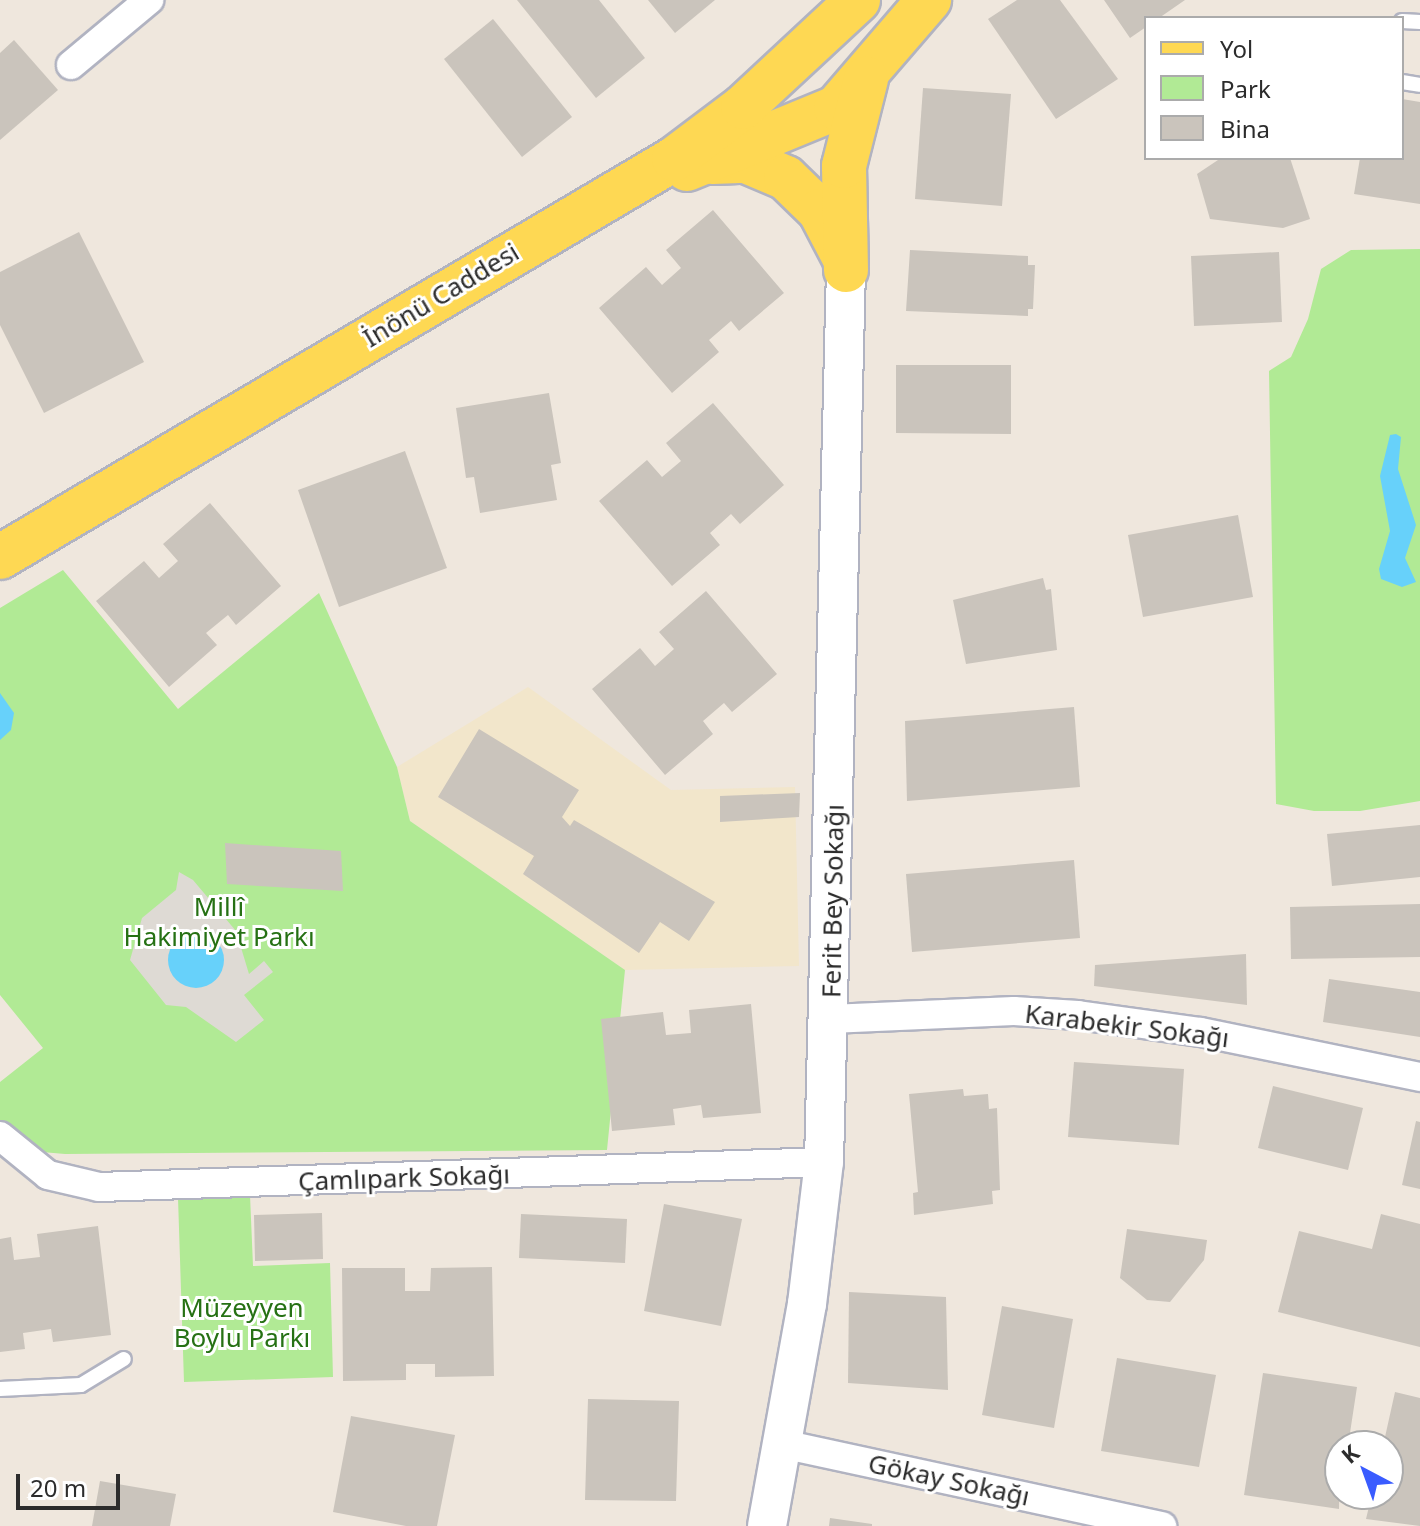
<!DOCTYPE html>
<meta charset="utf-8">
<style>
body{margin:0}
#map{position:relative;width:1420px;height:1526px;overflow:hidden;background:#efe7dd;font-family:"Noto Sans",sans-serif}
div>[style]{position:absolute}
.education>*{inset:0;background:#f2e6cb}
.green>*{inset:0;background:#b1ea95}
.plaza>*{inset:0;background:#dedad4}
.water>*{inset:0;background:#67d1fa}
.round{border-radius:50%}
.building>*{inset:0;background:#cac4bc}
.roads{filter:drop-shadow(2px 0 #b1b3c1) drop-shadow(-2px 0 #b1b3c1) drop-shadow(0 2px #b1b3c1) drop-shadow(0 -2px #b1b3c1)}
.lane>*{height:14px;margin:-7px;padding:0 7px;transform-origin:7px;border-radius:7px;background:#fff}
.street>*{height:28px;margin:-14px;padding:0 14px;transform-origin:14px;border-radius:14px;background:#fff}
.secondary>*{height:38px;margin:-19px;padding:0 19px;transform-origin:19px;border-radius:19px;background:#fff}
.primary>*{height:44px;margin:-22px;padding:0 22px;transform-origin:22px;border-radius:22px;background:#fed853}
span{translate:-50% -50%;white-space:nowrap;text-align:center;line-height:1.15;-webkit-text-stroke:6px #fff;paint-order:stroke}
.street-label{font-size:26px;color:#2c2c2c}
.park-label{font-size:26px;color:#267114}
.legend{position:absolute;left:1144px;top:16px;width:260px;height:144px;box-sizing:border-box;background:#fff;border:2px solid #ababab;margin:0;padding:10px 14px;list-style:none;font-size:24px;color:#2c2c2c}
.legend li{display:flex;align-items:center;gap:16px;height:40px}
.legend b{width:40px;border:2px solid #ababab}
.north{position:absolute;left:1324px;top:1430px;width:80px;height:80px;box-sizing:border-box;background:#fff;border:2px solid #ababab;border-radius:50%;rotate:319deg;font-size:22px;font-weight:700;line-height:32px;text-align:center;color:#2c2c2c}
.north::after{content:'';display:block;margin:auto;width:28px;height:36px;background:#3a5cff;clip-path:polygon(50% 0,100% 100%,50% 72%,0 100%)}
.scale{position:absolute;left:16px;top:1474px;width:104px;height:36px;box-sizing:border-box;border:4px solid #2c2c2c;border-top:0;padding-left:10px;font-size:24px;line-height:28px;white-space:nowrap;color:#2c2c2c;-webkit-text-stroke:6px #fff;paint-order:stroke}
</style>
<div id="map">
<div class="education">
<i style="clip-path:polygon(528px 687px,671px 790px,795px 787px,799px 966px,625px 970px,410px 821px,397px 767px)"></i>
</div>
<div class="green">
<i style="clip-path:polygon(1420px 249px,1420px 801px,1360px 811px,1314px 811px,1276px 804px,1269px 371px,1291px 357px,1308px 319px,1321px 269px,1351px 250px)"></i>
<i style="clip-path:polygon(63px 570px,178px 709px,319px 593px,397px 767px,410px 821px,625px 970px,607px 1150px,65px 1154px,19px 1150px,0 1129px,0 1082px,43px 1048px,0 995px,0 608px)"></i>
<i style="clip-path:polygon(250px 1195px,253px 1266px,330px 1263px,333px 1377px,184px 1382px,178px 1198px)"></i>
</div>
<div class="plaza">
<i style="clip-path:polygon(179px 872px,193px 880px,236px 931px,249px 974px,264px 961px,273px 972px,244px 995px,264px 1020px,236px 1042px,186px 1007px,166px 1005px,130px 960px,142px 918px,176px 890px)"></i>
</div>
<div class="water">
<i style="clip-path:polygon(1396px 434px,1401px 437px,1398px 469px,1416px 525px,1405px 558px,1416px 582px,1402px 587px,1381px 579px,1379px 569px,1390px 531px,1380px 476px,1390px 435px)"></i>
<i style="clip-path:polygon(0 693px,14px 713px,11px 730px,0 740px)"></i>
<i class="round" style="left:168px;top:932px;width:56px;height:56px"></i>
</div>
<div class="building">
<i style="clip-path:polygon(517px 0,599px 0,645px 58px,596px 98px)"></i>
<i style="clip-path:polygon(648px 0,715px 0,675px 33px)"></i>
<i style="clip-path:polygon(1017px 0,1060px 0,1118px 79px,1056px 119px,988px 19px)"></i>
<i style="clip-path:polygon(1104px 0,1185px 0,1159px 18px,1146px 18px,1146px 27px,1130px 38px)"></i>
<i style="clip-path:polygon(493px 19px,572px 117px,522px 157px,444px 59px)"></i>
<i style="clip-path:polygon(14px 40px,58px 90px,0 140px,0 53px)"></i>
<i style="clip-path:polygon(923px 88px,1011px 94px,1002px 206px,915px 199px)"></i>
<i style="clip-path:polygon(1402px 99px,1420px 102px,1420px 204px,1354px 194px,1360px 158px,1402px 158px)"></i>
<i style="clip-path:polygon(1221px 158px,1290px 158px,1310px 219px,1283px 228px,1210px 219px,1197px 174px)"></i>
<i style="clip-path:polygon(713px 210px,784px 293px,739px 331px,731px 321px,709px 340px,719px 352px,672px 393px,599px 308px,646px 267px,662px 285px,681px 268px,666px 250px)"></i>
<i style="clip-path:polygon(79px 232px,144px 362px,44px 413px,0 325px,0 272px)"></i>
<i style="clip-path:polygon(910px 250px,1028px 256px,1028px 265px,1035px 265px,1033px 309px,1028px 309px,1028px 316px,906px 311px)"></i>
<i style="clip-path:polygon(1279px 252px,1282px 322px,1194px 326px,1191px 256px)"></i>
<i style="clip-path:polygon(896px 365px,1011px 365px,1011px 434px,896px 433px)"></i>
<i style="clip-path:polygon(549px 393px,561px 463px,551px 465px,557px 500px,480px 513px,474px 477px,466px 478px,456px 408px)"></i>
<i style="clip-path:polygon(713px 403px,784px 485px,740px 524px,731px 514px,710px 533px,720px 545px,672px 586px,599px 501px,647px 460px,662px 477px,681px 461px,666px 443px)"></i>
<i style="clip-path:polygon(405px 451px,447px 568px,339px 607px,298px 490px)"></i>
<i style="clip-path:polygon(210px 503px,281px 586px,236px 625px,228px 615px,206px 633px,217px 645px,169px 687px,96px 601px,144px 561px,159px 578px,178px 561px,163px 544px)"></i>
<i style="clip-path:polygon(1238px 515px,1253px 597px,1143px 617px,1128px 535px)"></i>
<i style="clip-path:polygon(1043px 578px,1046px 590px,1051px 589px,1057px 650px,966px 664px,953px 600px)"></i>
<i style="clip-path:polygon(706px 591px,777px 674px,732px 712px,724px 703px,703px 721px,713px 734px,665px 775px,592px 689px,640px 648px,655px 666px,674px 649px,659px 632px)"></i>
<i style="clip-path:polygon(1074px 707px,1080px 787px,907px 801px,905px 721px)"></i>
<i style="clip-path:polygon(479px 729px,579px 790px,562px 817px,570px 826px,574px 820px,715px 902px,689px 941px,660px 922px,639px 953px,523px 874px,534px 856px,438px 797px)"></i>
<i style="clip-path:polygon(800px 793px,799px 817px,720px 822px,720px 796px)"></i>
<i style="clip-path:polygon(1420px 825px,1420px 877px,1332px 886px,1327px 834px)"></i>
<i style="clip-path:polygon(225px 843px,341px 851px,343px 891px,227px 884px)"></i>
<i style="clip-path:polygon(1074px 860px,1080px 938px,912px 952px,906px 874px)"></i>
<i style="clip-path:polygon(1420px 904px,1420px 957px,1291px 959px,1290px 907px)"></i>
<i style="clip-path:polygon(1246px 954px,1247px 1005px,1094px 986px,1095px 965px)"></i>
<i style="clip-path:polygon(1329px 979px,1420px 992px,1420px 1037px,1323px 1022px)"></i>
<i style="clip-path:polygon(751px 1004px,761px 1113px,703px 1118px,701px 1105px,673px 1109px,675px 1125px,612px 1131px,601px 1019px,663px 1012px,666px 1035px,691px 1033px,689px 1010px)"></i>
<i style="clip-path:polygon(1074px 1062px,1184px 1069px,1179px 1145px,1068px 1137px)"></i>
<i style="clip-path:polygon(1273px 1086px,1363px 1108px,1348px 1170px,1258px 1148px)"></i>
<i style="clip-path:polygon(963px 1089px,964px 1096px,988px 1094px,989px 1109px,997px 1108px,1000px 1190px,992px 1191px,993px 1204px,914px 1215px,913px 1193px,918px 1192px,909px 1094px)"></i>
<i style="clip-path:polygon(1416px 1121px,1420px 1122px,1420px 1189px,1402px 1185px)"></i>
<i style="clip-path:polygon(664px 1204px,742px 1219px,721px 1326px,644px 1311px)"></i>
<i style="clip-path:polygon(322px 1213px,323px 1259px,255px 1261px,254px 1215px)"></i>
<i style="clip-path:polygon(521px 1214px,627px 1219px,625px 1263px,519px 1258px)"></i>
<i style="clip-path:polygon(1381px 1214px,1420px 1224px,1420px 1347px,1278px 1312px,1299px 1231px,1372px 1249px)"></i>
<i style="clip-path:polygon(98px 1226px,111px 1335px,53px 1342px,51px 1329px,23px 1333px,25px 1349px,0 1352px,0 1239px,11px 1237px,14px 1260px,40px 1257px,37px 1234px)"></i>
<i style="clip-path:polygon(1127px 1229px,1207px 1240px,1204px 1260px,1170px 1302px,1147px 1300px,1120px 1278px)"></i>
<i style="clip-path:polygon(492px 1267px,494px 1376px,435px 1377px,435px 1364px,406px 1364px,406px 1380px,343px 1381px,342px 1268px,405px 1268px,405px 1291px,430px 1291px,431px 1268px)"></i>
<i style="clip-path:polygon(849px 1292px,946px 1297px,948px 1390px,848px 1383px)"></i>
<i style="clip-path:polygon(1002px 1306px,1073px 1319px,1054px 1428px,982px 1415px)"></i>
<i style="clip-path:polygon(1117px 1358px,1216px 1375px,1199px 1467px,1101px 1451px)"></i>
<i style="clip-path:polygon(1263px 1373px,1357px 1387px,1348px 1446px,1340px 1446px,1339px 1509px,1244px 1495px)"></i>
<i style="clip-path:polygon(1395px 1392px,1420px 1398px,1420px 1526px,1366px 1519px,1372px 1494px,1388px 1494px,1388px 1446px,1383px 1446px)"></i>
<i style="clip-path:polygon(588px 1399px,679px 1401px,676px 1501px,585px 1500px)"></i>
<i style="clip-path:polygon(351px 1416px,455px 1435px,437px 1526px,406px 1526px,333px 1512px)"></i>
<i style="clip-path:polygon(100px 1481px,176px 1494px,170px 1526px,92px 1526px)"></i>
<i style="clip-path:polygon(830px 1518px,872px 1524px,872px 1526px,829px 1526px)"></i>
</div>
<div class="roads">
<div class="lane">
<i style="left:1402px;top:21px;width:18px;rotate:3deg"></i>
<i style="left:1402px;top:82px;width:18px;rotate:9deg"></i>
<i style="left:0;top:1389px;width:81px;rotate:-2.8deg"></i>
<i style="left:81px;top:1385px;width:50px;rotate:-31.2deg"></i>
</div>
<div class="street">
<i style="left:71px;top:65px;width:102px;rotate:-39.8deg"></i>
<i style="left:830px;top:1019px;width:184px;rotate:-2.5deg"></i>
<i style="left:1014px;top:1011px;width:64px;rotate:3.6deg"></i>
<i style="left:1078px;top:1015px;width:124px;rotate:7.9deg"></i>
<i style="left:1201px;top:1032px;width:224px;rotate:11.6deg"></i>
<i style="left:0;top:1136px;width:62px;rotate:39.1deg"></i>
<i style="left:48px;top:1175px;width:52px;rotate:13.2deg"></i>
<i style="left:99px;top:1187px;width:725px;rotate:-1.97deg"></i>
<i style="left:782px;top:1444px;width:389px;rotate:12.2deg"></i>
</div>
<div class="secondary">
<i style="left:767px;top:1526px;width:226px;rotate:-79.8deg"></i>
<i style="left:807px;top:1304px;width:143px;rotate:-83.2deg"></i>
<i style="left:824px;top:1162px;width:892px;rotate:-88.59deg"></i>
</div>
<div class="primary">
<i style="left:712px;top:162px;width:34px;rotate:-2deg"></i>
<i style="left:746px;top:161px;width:43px;rotate:23deg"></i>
<i style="left:786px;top:178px;width:47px;rotate:44.1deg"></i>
<i style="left:820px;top:211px;width:50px;rotate:62.4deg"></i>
<i style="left:687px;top:169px;width:161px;rotate:-22.3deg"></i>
<i style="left:836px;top:108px;width:143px;rotate:-49.3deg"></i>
<i style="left:846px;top:270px;width:104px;rotate:-91.1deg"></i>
<i style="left:844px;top:166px;width:90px;rotate:-75.8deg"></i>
<i style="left:0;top:557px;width:783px;rotate:-30.56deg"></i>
<i style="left:674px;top:159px;width:86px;rotate:-37deg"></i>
<i style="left:743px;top:107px;width:157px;rotate:-42.9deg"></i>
</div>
</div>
<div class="street-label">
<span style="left:441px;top:295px;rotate:-31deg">İnönü Caddesi</span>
<span style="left:833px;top:901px;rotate:-89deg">Ferit Bey Sokağı</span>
<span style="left:1127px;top:1026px;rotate:7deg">Karabekir Sokağı</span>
<span style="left:404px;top:1178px;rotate:-2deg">Çamlıpark Sokağı</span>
<span style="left:949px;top:1480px;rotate:12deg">Gökay Sokağı</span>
</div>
<div class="park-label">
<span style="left:219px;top:922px">Millî<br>Hakimiyet Parkı</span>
<span style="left:242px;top:1323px">Müzeyyen<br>Boylu Parkı</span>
</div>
<ul class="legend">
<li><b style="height:10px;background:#fed853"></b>Yol</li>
<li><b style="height:22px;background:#b1ea95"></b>Park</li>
<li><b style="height:22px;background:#cac4bc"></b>Bina</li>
</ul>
<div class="north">K</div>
<div class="scale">20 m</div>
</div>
